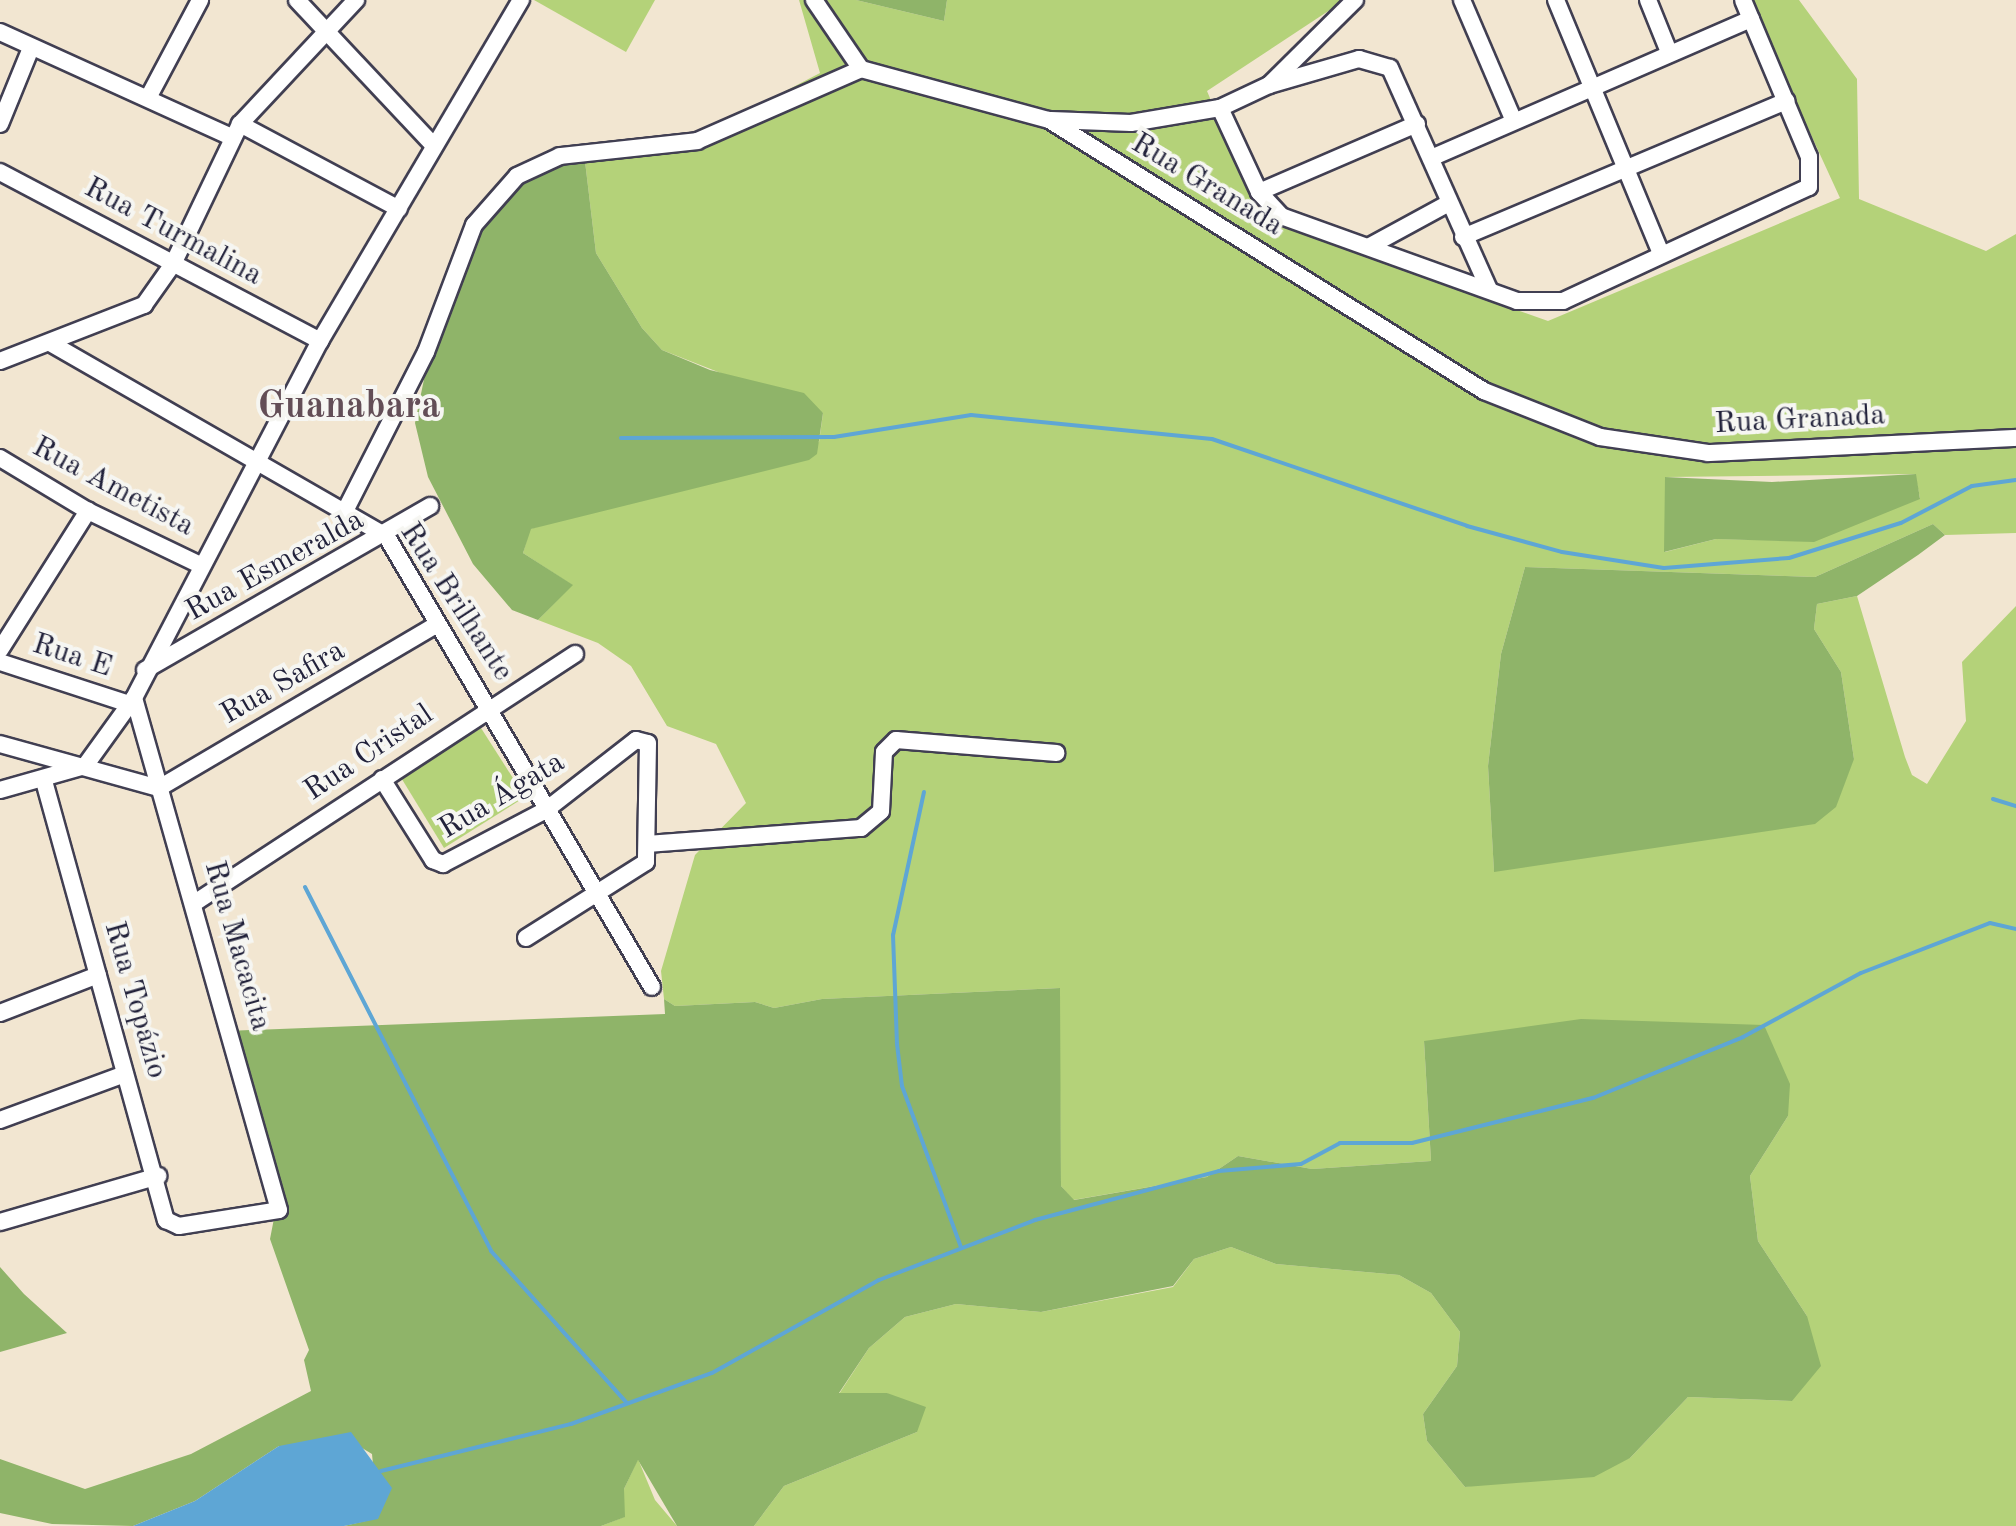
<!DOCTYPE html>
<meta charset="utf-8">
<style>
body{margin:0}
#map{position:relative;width:2016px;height:1526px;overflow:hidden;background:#f2e6d1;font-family:"Old Standard TT",serif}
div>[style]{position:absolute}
.green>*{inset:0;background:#b4d279}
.forest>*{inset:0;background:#8fb469}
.water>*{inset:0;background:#5ea6d5}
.stream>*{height:4px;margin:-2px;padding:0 2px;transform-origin:2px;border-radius:2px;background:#5ea6d5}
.roads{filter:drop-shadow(2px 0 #413f52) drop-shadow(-2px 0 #413f52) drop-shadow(0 2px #413f52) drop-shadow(0 -2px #413f52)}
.minor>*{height:16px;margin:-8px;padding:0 8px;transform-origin:8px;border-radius:8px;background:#fff}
span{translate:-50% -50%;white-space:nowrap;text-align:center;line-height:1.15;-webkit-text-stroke:8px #f6f6f2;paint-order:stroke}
.street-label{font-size:30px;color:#22223b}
.district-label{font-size:38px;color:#634e57;font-weight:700}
</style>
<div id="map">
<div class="green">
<i style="clip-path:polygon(534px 0,655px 0,626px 52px)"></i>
<i style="clip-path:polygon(evenodd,799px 0,856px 0,944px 21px,947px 0,1345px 0,1207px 91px,1260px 218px,1548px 321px,1840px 198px,1749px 0,1799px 0,1857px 79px,1859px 199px,1986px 251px,2016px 234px,2016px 533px,1945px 535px,1933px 524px,1815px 577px,1525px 567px,1501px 654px,1488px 766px,1494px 871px,1854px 759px,1841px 672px,1814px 629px,1817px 604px,1857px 596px,1905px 757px,1912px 775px,1927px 784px,1966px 721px,1962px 662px,2016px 606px,2016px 1526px,754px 1526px,784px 1486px,917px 1432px,887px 1393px,839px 1394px,869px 1348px,905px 1317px,956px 1304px,1041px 1312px,1173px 1287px,1194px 1259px,1231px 1247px,1276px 1264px,1399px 1275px,1431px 1293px,1460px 1332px,1457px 1366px,1423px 1414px,1427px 1441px,1465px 1487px,1630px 1458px,1688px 1397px,1792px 1401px,1807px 1316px,1758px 1241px,1750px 1176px,1788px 1116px,1424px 1041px,1431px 1161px,1312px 1169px,1238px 1156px,1207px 1177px,1073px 1200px,1061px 1186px,1059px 988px,822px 999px,774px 1008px,755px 1002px,675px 1006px,664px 999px,661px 971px,695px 855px,746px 803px,716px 744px,667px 726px,631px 666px,598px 643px,538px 620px,572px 585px,523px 553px,530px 529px,819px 442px,823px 413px,662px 350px,642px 328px,596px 253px,584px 153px,686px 143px,820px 73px,799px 0,1915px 474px,1920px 498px,1814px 541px,1716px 539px,1665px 552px,1666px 477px,1915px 474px)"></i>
<i style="clip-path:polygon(481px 728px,525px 797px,444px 848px,400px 776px)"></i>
<i style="clip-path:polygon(638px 1459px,655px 1500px,677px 1526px,601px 1526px,624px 1517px,624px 1489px)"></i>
</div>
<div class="forest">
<i style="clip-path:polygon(856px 0,947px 0,944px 21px)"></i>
<i style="clip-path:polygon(584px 153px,596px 253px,642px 328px,662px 350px,710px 370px,804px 393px,823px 413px,817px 454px,809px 460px,531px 529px,523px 553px,573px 585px,538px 620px,512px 610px,473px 564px,428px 477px,415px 423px,429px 355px,473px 225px,501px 182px)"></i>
<i style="clip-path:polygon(1916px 474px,1920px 499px,1814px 542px,1716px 539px,1664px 552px,1665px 477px,1772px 482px)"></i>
<i style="clip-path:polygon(1933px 524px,1945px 535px,1918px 555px,1857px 596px,1817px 604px,1814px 629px,1841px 672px,1854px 759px,1836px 807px,1815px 824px,1494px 872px,1488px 766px,1501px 654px,1525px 567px,1815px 577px)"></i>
<i style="clip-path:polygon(1060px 988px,1061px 1186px,1074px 1200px,1207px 1177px,1238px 1156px,1312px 1169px,1431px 1161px,1424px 1041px,1581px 1019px,1764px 1025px,1790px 1084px,1788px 1116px,1750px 1176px,1758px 1241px,1807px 1316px,1821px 1366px,1792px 1401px,1688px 1397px,1630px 1458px,1594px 1477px,1465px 1487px,1427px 1441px,1423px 1414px,1457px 1366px,1460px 1332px,1431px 1293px,1399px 1275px,1276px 1264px,1231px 1247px,1194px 1259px,1173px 1286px,1041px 1312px,956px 1304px,905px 1317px,869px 1348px,839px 1393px,887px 1393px,926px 1407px,917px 1432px,784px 1486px,754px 1526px,677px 1526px,638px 1460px,624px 1489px,625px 1517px,601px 1526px,344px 1526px,378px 1518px,372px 1454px,357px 1445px,279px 1446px,195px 1501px,133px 1526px,52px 1524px,0 1513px,0 1459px,85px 1489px,191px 1454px,311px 1391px,304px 1360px,309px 1350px,270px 1239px,277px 1203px,227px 1031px,665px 1014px,664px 999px,675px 1006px,755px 1002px,774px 1008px,822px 999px)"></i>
<i style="clip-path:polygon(0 1267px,24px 1294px,67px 1333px,0 1352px)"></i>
</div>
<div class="water">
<i style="clip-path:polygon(351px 1432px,392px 1488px,378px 1519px,344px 1526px,133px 1526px,195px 1501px,279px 1446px)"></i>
</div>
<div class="stream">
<i style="left:621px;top:438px;width:213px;rotate:-0.3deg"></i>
<i style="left:834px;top:437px;width:139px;rotate:-9.1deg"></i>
<i style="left:971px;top:415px;width:242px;rotate:5.7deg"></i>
<i style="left:1212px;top:439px;width:269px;rotate:18.8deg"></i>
<i style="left:1467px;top:526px;width:98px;rotate:15.3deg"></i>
<i style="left:1562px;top:552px;width:103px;rotate:8.9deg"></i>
<i style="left:1664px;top:568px;width:125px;rotate:-4.6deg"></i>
<i style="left:1789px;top:558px;width:117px;rotate:-17.4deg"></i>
<i style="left:1901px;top:523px;width:80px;rotate:-27.5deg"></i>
<i style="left:1972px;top:486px;width:44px;rotate:-7.8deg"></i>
<i style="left:924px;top:792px;width:146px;rotate:102.2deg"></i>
<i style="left:893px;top:935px;width:109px;rotate:87.9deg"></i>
<i style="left:897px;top:1044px;width:42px;rotate:83.2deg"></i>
<i style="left:902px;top:1086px;width:171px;rotate:69.9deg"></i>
<i style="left:1993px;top:799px;width:24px;rotate:17deg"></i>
<i style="left:305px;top:887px;width:409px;rotate:62.9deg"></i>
<i style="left:491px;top:1251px;width:204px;rotate:48.2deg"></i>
<i style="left:381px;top:1471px;width:196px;rotate:-13.9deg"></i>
<i style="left:571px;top:1424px;width:150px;rotate:-19.9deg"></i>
<i style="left:712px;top:1373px;width:191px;rotate:-29.1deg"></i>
<i style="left:879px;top:1280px;width:167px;rotate:-21deg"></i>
<i style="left:1035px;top:1220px;width:190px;rotate:-14.9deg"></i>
<i style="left:1219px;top:1171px;width:82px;rotate:-4.9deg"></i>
<i style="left:1301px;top:1164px;width:44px;rotate:-28.3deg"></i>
<i style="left:1340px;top:1143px;width:72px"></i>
<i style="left:1412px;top:1143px;width:187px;rotate:-14deg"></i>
<i style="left:1593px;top:1098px;width:162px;rotate:-22.1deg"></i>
<i style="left:1743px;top:1037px;width:134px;rotate:-28.5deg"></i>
<i style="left:1861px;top:973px;width:138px;rotate:-21.2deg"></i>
<i style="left:1990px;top:923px;width:27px;rotate:13deg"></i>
</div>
<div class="roads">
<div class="minor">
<i style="left:297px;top:0;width:199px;rotate:46.8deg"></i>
<i style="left:814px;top:0;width:83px;rotate:55.7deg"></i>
<i style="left:1462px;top:0;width:129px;rotate:66.8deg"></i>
<i style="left:1556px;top:0;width:272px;rotate:67.5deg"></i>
<i style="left:1648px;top:0;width:56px;rotate:68deg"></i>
<i style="left:0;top:32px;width:255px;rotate:24.4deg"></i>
<i style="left:1269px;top:85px;width:94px;rotate:-16.1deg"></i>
<i style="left:1359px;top:59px;width:32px;rotate:16deg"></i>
<i style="left:1390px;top:68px;width:242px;rotate:65.9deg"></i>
<i style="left:148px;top:98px;width:111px;rotate:-62deg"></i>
<i style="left:1220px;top:108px;width:93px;rotate:65.1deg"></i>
<i style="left:1259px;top:192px;width:33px;rotate:47deg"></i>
<i style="left:1281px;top:216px;width:251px;rotate:19.8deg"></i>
<i style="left:1517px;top:301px;width:46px"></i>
<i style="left:1563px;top:301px;width:271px;rotate:-24.9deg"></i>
<i style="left:1809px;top:187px;width:30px;rotate:-90deg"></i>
<i style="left:1809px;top:157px;width:170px;rotate:-112.8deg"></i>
<i style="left:1051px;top:120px;width:80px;rotate:2.1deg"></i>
<i style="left:1131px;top:123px;width:90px;rotate:-9.6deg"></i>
<i style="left:1220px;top:108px;width:54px;rotate:-25.1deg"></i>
<i style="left:1269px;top:85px;width:121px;rotate:-44.7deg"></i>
<i style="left:0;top:124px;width:82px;rotate:-67.8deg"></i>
<i style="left:240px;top:124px;width:180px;rotate:28.1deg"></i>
<i style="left:1431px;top:158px;width:349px;rotate:-23.5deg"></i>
<i style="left:0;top:172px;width:362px;rotate:27.8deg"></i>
<i style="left:1259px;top:192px;width:172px;rotate:-23.3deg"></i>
<i style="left:1463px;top:237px;width:351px;rotate:-22.8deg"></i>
<i style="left:1370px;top:246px;width:90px;rotate:-28.6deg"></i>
<i style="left:52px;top:344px;width:387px;rotate:29.9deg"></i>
<i style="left:387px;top:537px;width:522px;rotate:59.51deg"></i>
<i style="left:0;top:361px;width:155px;rotate:-21.3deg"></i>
<i style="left:144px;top:305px;width:50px;rotate:-54.7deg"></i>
<i style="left:173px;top:264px;width:155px;rotate:-64.4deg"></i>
<i style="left:240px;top:124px;width:170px;rotate:-46.9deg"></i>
<i style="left:0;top:458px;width:103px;rotate:31.1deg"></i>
<i style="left:88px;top:511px;width:124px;rotate:25.7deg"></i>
<i style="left:346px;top:509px;width:176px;rotate:-63deg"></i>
<i style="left:426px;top:352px;width:136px;rotate:-69.3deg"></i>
<i style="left:474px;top:225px;width:65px;rotate:-48.7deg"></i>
<i style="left:517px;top:176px;width:47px;rotate:-24.9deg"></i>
<i style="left:560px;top:156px;width:138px;rotate:-6.2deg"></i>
<i style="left:697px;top:141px;width:179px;rotate:-23.7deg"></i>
<i style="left:861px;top:69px;width:195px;rotate:15.2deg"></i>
<i style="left:1049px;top:120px;width:513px;rotate:31.92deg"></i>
<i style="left:1484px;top:391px;width:125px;rotate:21.6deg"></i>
<i style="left:1600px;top:437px;width:109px;rotate:8.4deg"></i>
<i style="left:1708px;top:453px;width:308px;rotate:-2.8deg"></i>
<i style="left:0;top:650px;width:165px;rotate:-57.7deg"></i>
<i style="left:0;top:662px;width:133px;rotate:18deg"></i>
<i style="left:145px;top:670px;width:329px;rotate:-29.9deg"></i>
<i style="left:0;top:744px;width:165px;rotate:15.5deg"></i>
<i style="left:159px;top:788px;width:321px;rotate:-30.5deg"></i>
<i style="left:382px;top:779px;width:96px;rotate:57.8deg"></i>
<i style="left:433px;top:860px;width:11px;rotate:22deg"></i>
<i style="left:443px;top:864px;width:116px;rotate:-27.7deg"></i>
<i style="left:546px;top:810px;width:114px;rotate:-37.9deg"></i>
<i style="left:636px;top:740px;width:12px;rotate:14deg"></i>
<i style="left:648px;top:743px;width:119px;rotate:91deg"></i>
<i style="left:646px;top:862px;width:142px;rotate:147.7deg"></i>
<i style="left:44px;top:781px;width:456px;rotate:74.5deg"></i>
<i style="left:166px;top:1220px;width:14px;rotate:25deg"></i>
<i style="left:179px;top:1226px;width:101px;rotate:-9.1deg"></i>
<i style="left:279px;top:1210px;width:532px;rotate:-105.81deg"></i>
<i style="left:0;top:790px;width:88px;rotate:-15.8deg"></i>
<i style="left:85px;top:766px;width:84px;rotate:-54.2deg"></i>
<i style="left:134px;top:698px;width:403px;rotate:-62.5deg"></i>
<i style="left:320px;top:341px;width:396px;rotate:-59.5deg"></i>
<i style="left:647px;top:844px;width:215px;rotate:-4.3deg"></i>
<i style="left:861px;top:828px;width:26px;rotate:-40deg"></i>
<i style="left:881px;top:811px;width:59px;rotate:-87.1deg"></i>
<i style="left:884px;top:752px;width:17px;rotate:-45deg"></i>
<i style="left:896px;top:740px;width:161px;rotate:4.6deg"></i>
<i style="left:196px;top:902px;width:453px;rotate:-33.2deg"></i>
<i style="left:0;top:1013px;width:105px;rotate:-21.2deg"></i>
<i style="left:0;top:1120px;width:133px;rotate:-20.2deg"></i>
<i style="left:0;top:1222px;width:165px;rotate:-16.2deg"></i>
</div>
</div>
<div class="street-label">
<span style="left:1207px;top:185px;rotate:31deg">Rua Granada</span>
<span style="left:173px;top:232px;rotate:28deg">Rua Turmalina</span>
<span style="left:1800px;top:420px;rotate:-3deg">Rua Granada</span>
<span style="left:113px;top:487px;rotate:28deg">Rua Ametista</span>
<span style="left:275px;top:566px;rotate:-29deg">Rua Esmeralda</span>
<span style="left:456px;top:602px;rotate:57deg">Rua Brilhante</span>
<span style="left:72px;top:656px;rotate:18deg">Rua E</span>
<span style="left:283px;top:683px;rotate:-30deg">Rua Safira</span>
<span style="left:369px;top:753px;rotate:-34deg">Rua Cristal</span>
<span style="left:502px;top:796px;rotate:-31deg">Rua Ágata</span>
<span style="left:237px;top:946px;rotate:74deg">Rua Macacita</span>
<span style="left:135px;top:1000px;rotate:74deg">Rua Topázio</span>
</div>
<div class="district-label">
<span style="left:349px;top:408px">Guanabara</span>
</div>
</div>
